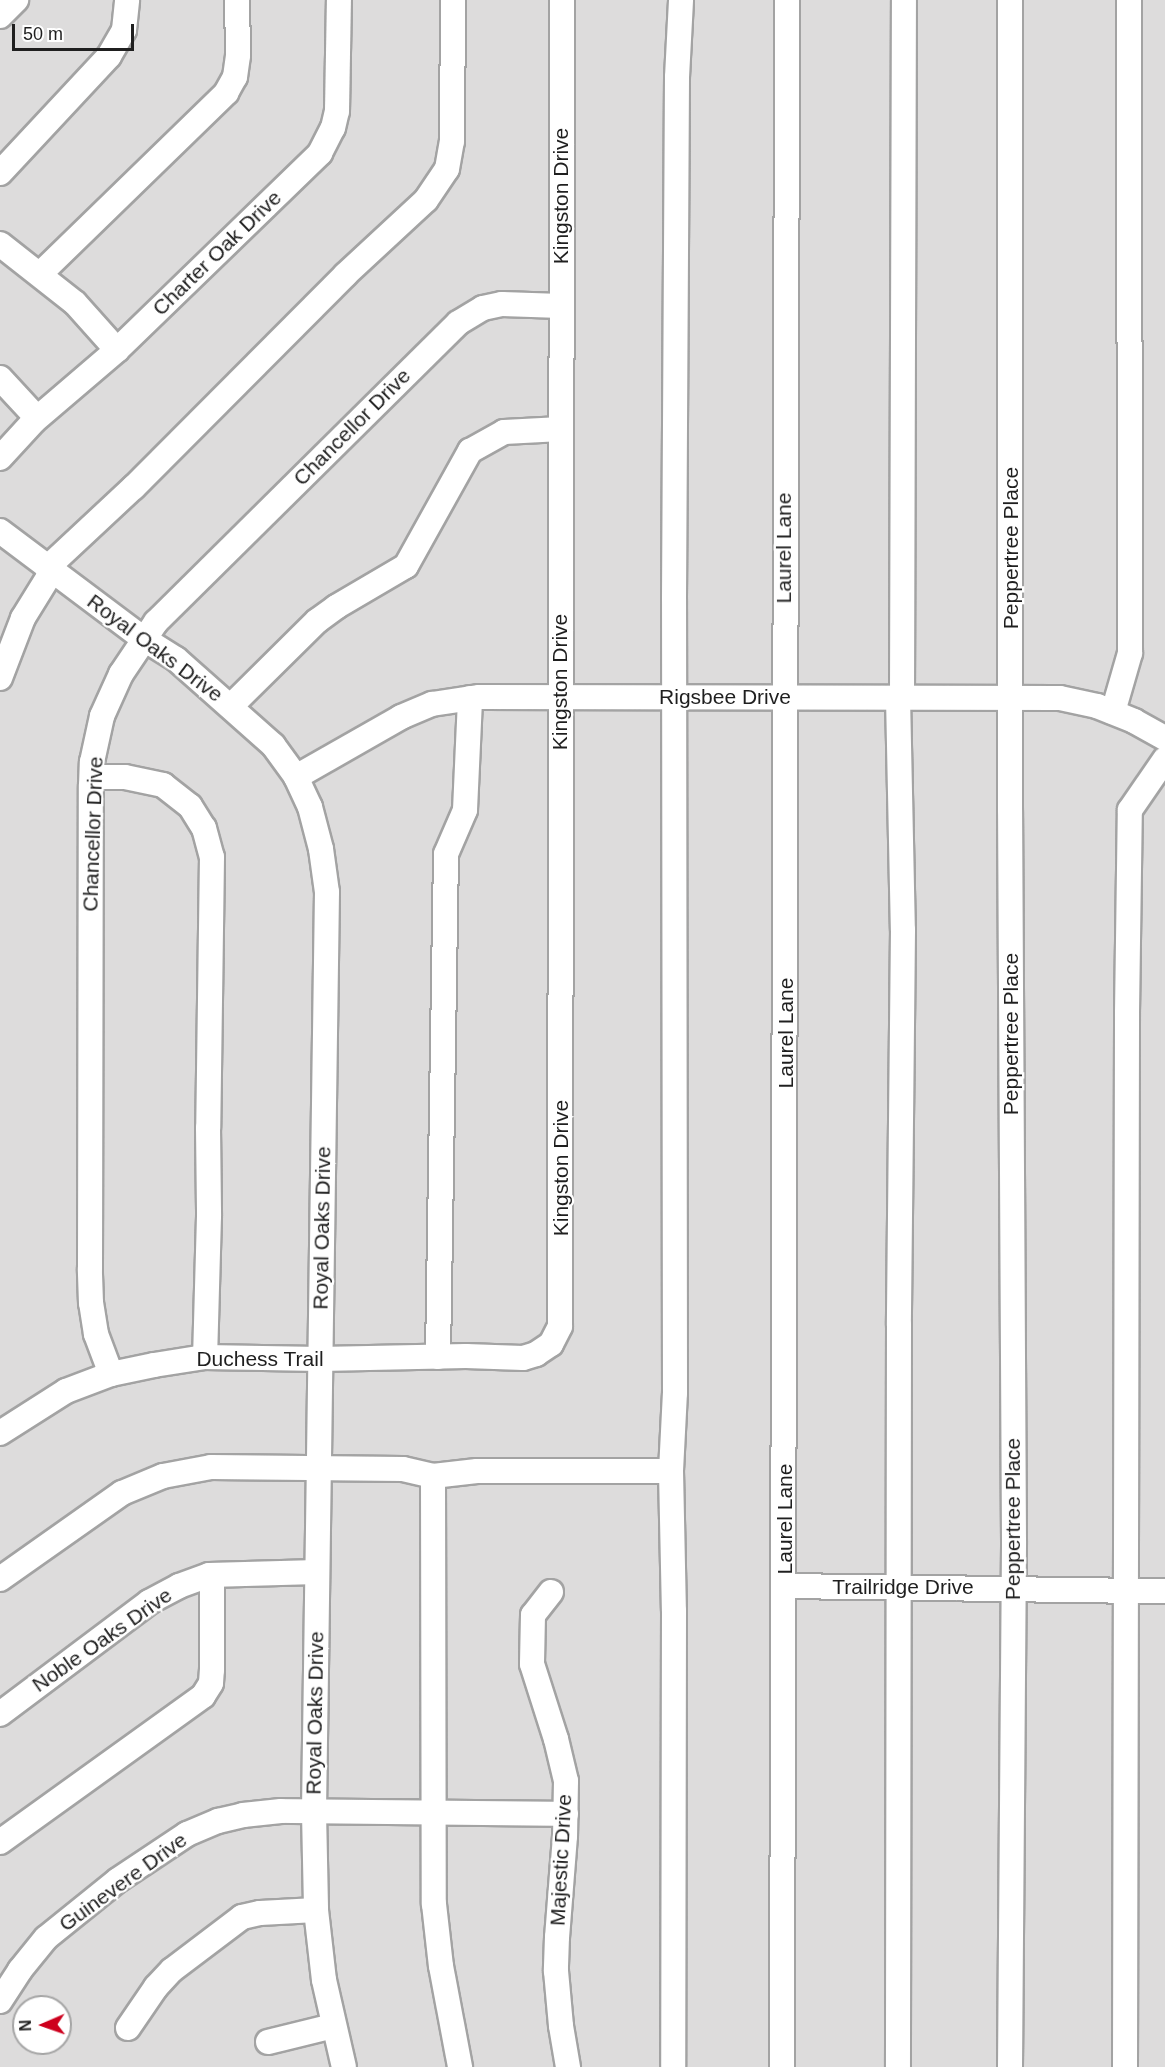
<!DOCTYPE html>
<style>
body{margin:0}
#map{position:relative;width:1165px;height:2067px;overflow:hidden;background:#f0eae5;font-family:Helvetica,sans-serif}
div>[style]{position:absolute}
.residential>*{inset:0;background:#dddcdc}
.roads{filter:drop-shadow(2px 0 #a3a3a3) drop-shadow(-2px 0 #a3a3a3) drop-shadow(0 2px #a3a3a3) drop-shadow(0 -2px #a3a3a3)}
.minor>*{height:24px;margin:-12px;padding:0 12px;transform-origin:12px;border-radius:12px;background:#fff}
span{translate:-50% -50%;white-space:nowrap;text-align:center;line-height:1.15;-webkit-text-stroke:4.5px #fff;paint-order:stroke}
.street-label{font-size:21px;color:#1f1f1f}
.north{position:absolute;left:12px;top:1995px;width:60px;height:60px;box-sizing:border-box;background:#fff;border:2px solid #a5a5a5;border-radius:50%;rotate:268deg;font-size:16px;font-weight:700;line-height:24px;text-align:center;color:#1f1f1f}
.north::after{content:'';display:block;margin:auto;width:21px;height:27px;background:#cd001d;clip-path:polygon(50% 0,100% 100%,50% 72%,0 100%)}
.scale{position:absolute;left:12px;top:24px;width:122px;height:27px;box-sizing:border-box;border:3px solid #1f1f1f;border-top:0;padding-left:8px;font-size:18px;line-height:21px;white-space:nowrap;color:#1f1f1f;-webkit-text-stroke:4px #fff;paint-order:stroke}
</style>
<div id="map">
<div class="residential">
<i style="clip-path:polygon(evenodd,0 0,1165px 0,1165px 2067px,0 2067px,0 0,24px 2007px,60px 2007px,60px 2043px,24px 2043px,24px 2007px)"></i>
</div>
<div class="roads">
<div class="minor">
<i style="left:0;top:16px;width:23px;rotate:-45deg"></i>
<i style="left:0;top:173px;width:160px;rotate:-47deg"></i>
<i style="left:109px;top:56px;width:30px;rotate:-60deg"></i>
<i style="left:124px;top:30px;width:30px;rotate:-84deg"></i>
<i style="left:0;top:244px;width:95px;rotate:38.2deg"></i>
<i style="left:75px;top:303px;width:63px;rotate:48.2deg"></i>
<i style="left:40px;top:274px;width:260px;rotate:-44.2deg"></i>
<i style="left:226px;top:93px;width:18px;rotate:-61deg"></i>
<i style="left:235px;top:77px;width:22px;rotate:-82deg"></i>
<i style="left:238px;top:55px;width:55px;rotate:-91deg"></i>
<i style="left:0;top:378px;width:54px;rotate:47.2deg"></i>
<i style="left:0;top:458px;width:50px;rotate:-47.4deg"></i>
<i style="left:34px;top:421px;width:109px;rotate:-40.5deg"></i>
<i style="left:117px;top:350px;width:283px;rotate:-44.1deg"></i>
<i style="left:320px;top:153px;width:28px;rotate:-63deg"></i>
<i style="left:333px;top:128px;width:17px;rotate:-77deg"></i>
<i style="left:337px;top:111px;width:111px;rotate:-89deg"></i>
<i style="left:0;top:531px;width:180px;rotate:36.9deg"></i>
<i style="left:144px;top:639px;width:38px;rotate:32deg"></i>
<i style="left:176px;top:659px;width:130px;rotate:41.6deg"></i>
<i style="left:273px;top:745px;width:39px;rotate:54deg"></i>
<i style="left:296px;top:777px;width:33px;rotate:65deg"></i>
<i style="left:310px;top:807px;width:43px;rotate:75.3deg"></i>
<i style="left:321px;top:849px;width:43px;rotate:82.1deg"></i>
<i style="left:327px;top:892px;width:920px;rotate:90.81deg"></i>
<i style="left:314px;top:1812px;width:98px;rotate:88.8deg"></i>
<i style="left:316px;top:1910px;width:70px;rotate:83.5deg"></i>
<i style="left:324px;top:1980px;width:89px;rotate:77.1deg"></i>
<i style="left:47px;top:568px;width:119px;rotate:-43deg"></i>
<i style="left:134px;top:487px;width:299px;rotate:-45.1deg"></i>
<i style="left:345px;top:275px;width:110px;rotate:-42.8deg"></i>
<i style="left:426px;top:200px;width:37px;rotate:-56deg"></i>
<i style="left:447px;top:169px;width:28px;rotate:-80deg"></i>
<i style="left:452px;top:141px;width:141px;rotate:-89.6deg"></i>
<i style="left:0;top:678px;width:64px;rotate:-69deg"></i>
<i style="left:23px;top:618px;width:55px;rotate:-58.3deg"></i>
<i style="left:898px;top:697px;width:233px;rotate:88.8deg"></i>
<i style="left:903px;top:930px;width:395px;rotate:90.6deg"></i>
<i style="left:899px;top:1325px;width:742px;rotate:90.08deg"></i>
<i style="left:902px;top:697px;width:697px;rotate:-89.84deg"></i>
<i style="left:231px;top:706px;width:121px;rotate:-44.7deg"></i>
<i style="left:317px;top:621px;width:24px;rotate:-36deg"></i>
<i style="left:336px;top:607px;width:81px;rotate:-30.4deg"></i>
<i style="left:406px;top:566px;width:132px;rotate:-60.9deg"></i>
<i style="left:470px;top:451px;width:39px;rotate:-29deg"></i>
<i style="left:504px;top:432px;width:57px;rotate:-3deg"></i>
<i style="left:1113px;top:712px;width:61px;rotate:-73.9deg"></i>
<i style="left:1130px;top:653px;width:653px;rotate:-90.09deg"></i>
<i style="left:92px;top:777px;width:33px"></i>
<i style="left:125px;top:777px;width:39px;rotate:12deg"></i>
<i style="left:163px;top:785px;width:34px;rotate:38deg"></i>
<i style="left:190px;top:806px;width:26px;rotate:58deg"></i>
<i style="left:204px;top:828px;width:30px;rotate:75deg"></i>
<i style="left:212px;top:857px;width:271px;rotate:90.8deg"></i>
<i style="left:208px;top:1128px;width:88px;rotate:89.3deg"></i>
<i style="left:209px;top:1216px;width:141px;rotate:91.6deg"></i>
<i style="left:296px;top:777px;width:121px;rotate:-29.7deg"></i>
<i style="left:401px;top:717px;width:34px;rotate:-23deg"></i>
<i style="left:432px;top:704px;width:48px;rotate:-8.5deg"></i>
<i style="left:479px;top:697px;width:581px;rotate:0.1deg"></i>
<i style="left:1060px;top:698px;width:38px;rotate:12deg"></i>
<i style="left:1097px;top:706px;width:40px;rotate:22deg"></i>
<i style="left:1134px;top:721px;width:35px;rotate:29deg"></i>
<i style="left:438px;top:1357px;width:503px;rotate:-89.09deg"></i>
<i style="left:446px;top:854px;width:48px;rotate:-66.6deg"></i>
<i style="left:465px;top:810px;width:112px;rotate:-87.4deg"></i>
<i style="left:111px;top:1374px;width:43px;rotate:-110.6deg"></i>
<i style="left:96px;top:1334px;width:31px;rotate:-99deg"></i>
<i style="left:91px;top:1303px;width:34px;rotate:-92deg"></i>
<i style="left:90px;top:1269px;width:483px;rotate:-89.9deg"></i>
<i style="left:91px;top:786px;width:24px;rotate:-88deg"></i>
<i style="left:92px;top:762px;width:47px;rotate:-77.7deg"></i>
<i style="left:102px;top:716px;width:46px;rotate:-65.7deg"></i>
<i style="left:121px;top:674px;width:63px;rotate:-56.1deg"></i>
<i style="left:156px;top:622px;width:425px;rotate:-44.7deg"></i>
<i style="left:458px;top:323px;width:29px;rotate:-31deg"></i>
<i style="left:483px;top:308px;width:19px;rotate:-12deg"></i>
<i style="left:502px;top:304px;width:59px;rotate:1.9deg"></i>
<i style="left:0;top:1433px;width:78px;rotate:-32.5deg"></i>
<i style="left:66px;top:1391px;width:48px;rotate:-20.7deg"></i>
<i style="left:111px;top:1374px;width:44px;rotate:-11.8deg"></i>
<i style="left:154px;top:1365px;width:52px;rotate:-8.9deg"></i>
<i style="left:205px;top:1357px;width:115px;rotate:1deg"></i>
<i style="left:320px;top:1359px;width:146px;rotate:-1.2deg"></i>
<i style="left:466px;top:1356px;width:57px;rotate:2deg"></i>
<i style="left:523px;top:1358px;width:14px;rotate:-17deg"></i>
<i style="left:536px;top:1354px;width:18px;rotate:-34deg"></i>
<i style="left:551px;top:1344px;width:20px;rotate:-63deg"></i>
<i style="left:560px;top:1326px;width:1326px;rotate:-89.91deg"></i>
<i style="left:671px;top:1471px;width:140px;rotate:88.8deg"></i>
<i style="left:674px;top:1611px;width:456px;rotate:90.1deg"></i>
<i style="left:433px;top:1476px;width:44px;rotate:-6.5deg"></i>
<i style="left:477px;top:1471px;width:194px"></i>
<i style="left:671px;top:1471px;width:78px;rotate:-87.1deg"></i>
<i style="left:675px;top:1393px;width:794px;rotate:-90.07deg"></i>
<i style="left:674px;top:599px;width:522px;rotate:-89.67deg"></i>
<i style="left:677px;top:77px;width:77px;rotate:-87deg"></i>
<i style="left:0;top:1579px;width:149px;rotate:-35.2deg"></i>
<i style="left:122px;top:1493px;width:44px;rotate:-22.5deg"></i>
<i style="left:163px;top:1476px;width:49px;rotate:-10.6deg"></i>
<i style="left:211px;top:1467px;width:192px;rotate:0.6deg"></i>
<i style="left:403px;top:1469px;width:31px;rotate:13deg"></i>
<i style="left:433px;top:1476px;width:428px;rotate:89.9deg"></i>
<i style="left:434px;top:1904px;width:62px;rotate:83.6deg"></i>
<i style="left:441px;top:1966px;width:103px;rotate:79.3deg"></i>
<i style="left:785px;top:1586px;width:380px;rotate:0.8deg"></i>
<i style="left:551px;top:1592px;width:29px;rotate:128deg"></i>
<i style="left:533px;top:1615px;width:49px;rotate:91.2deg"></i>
<i style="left:532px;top:1664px;width:79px;rotate:72.3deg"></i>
<i style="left:556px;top:1739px;width:43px;rotate:76.6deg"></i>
<i style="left:566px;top:1781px;width:55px;rotate:91deg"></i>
<i style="left:565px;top:1836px;width:101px;rotate:94.5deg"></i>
<i style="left:557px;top:1937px;width:34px;rotate:92deg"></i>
<i style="left:556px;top:1971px;width:55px;rotate:84.8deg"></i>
<i style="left:561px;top:2026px;width:42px;rotate:80.3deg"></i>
<i style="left:0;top:1714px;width:186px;rotate:-36.9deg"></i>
<i style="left:149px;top:1602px;width:34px;rotate:-28deg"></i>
<i style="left:179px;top:1586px;width:32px;rotate:-20deg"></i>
<i style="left:209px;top:1575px;width:108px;rotate:-1.6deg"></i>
<i style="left:0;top:1842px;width:250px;rotate:-35.7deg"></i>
<i style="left:203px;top:1696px;width:15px;rotate:-58deg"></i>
<i style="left:211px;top:1683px;width:13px;rotate:-86deg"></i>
<i style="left:212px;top:1670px;width:95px;rotate:-90deg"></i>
<i style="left:0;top:2001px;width:37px;rotate:-57deg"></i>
<i style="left:20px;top:1970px;width:41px;rotate:-50.9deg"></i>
<i style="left:46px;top:1938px;width:92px;rotate:-38.9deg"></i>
<i style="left:118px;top:1880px;width:83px;rotate:-33.7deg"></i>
<i style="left:187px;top:1834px;width:34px;rotate:-23deg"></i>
<i style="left:218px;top:1821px;width:26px;rotate:-13deg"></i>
<i style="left:243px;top:1815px;width:38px;rotate:-6deg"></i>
<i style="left:281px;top:1811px;width:285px;rotate:0.6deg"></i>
<i style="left:128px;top:2028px;width:50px;rotate:-55.7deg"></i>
<i style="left:156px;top:1987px;width:23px;rotate:-47deg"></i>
<i style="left:172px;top:1970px;width:88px;rotate:-37.1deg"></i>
<i style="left:242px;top:1917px;width:18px;rotate:-13deg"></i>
<i style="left:260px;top:1913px;width:56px;rotate:-3.1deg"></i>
<i style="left:268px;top:2042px;width:67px;rotate:-13.8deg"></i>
<i style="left:782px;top:2067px;width:2067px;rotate:-89.86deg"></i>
<i style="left:1010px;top:2067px;width:526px;rotate:-89.56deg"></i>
<i style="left:1014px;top:1541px;width:731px;rotate:-90.31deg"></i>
<i style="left:1010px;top:810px;width:810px;rotate:-90deg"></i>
<i style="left:1125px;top:2067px;width:1054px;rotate:-89.89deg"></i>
<i style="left:1127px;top:1013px;width:203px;rotate:-89.2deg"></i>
<i style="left:1130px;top:810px;width:62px;rotate:-55.5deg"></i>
</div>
</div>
<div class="street-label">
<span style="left:561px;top:196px;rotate:-90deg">Kingston Drive</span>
<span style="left:217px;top:253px;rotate:-44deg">Charter Oak Drive</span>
<span style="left:352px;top:427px;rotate:-45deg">Chancellor Drive</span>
<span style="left:784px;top:548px;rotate:-90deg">Laurel Lane</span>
<span style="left:1011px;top:548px;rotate:-90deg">Peppertree Place</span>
<span style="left:155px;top:648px;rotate:37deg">Royal Oaks Drive</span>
<span style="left:560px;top:682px;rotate:-90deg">Kingston Drive</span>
<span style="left:725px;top:697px">Rigsbee Drive</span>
<span style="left:93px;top:834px;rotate:-88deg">Chancellor Drive</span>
<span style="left:786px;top:1033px;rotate:-90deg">Laurel Lane</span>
<span style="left:1011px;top:1034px;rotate:-90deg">Peppertree Place</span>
<span style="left:561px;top:1168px;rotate:-90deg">Kingston Drive</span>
<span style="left:322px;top:1228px;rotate:-89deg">Royal Oaks Drive</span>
<span style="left:260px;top:1359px">Duchess Trail</span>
<span style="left:785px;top:1519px;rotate:-90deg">Laurel Lane</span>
<span style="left:1013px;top:1519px;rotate:-90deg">Peppertree Place</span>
<span style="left:903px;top:1587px">Trailridge Drive</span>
<span style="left:102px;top:1640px;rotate:-35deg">Noble Oaks Drive</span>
<span style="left:315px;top:1713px;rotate:-89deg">Royal Oaks Drive</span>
<span style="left:561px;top:1860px;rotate:-87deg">Majestic Drive</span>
<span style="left:123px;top:1882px;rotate:-36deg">Guinevere Drive</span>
</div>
<div class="north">N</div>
<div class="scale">50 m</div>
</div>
